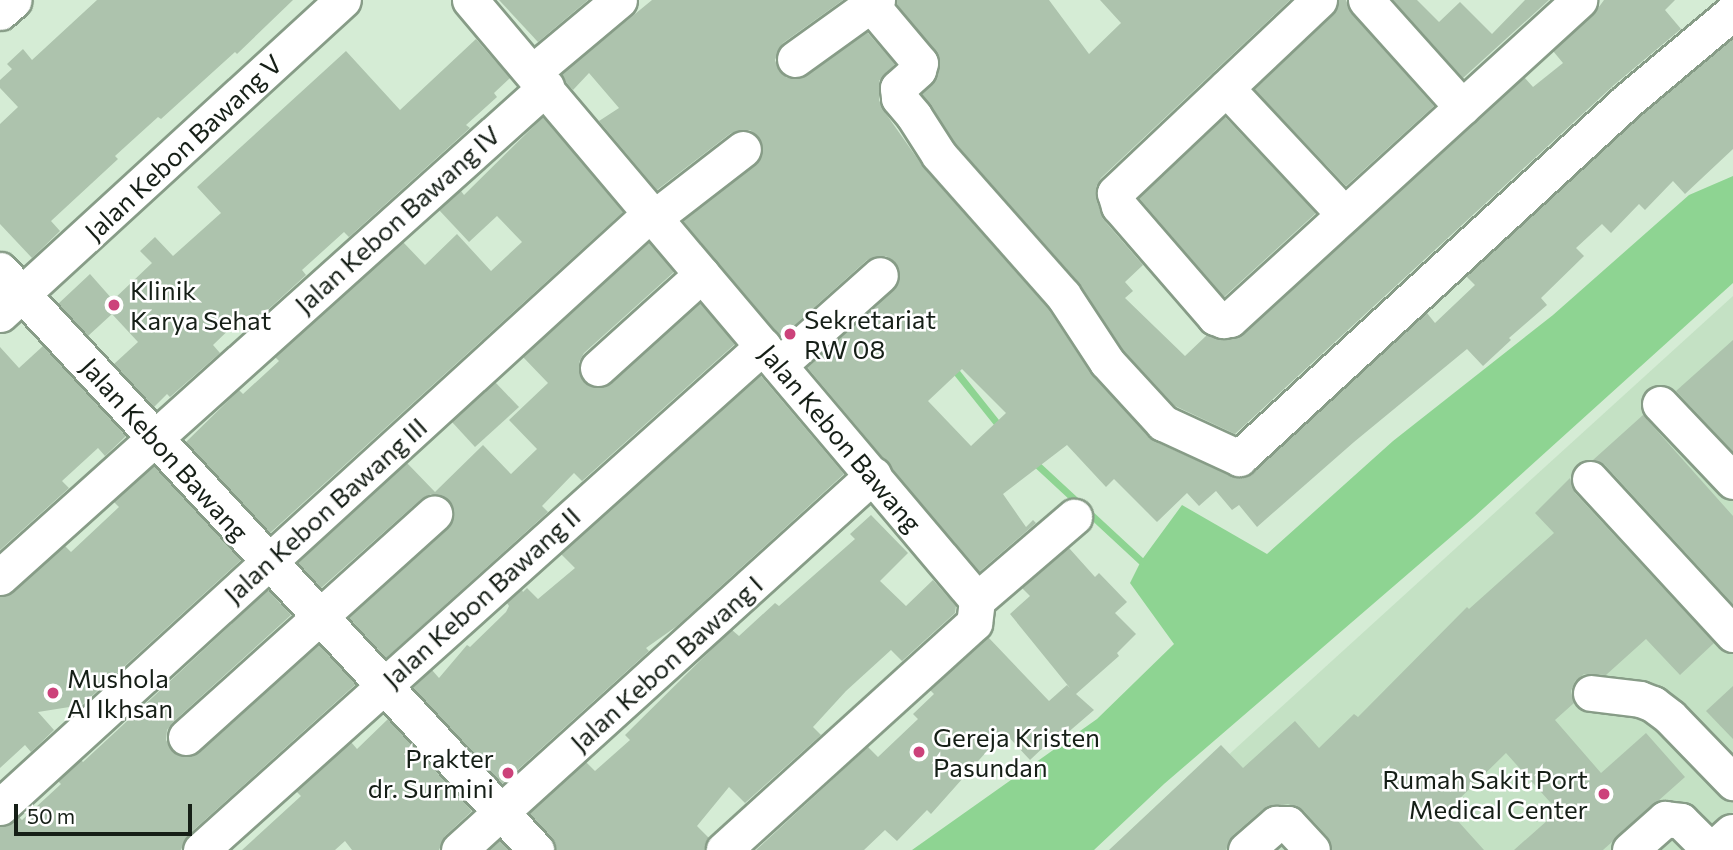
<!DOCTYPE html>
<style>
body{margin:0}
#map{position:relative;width:1733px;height:850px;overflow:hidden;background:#d5ecd5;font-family:Commissioner,sans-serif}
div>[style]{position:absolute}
.built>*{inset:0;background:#c4e1c4}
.water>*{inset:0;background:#8ed492}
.stream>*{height:7px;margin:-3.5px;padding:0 3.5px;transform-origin:3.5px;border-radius:3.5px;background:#8ed492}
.building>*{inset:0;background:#adc3ad}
.roads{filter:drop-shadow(2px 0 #879c87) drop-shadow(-2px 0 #879c87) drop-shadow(0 2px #879c87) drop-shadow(0 -2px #879c87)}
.minor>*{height:35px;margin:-17.5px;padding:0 17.5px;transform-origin:17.5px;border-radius:17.5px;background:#fff}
.highway>*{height:38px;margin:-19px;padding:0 19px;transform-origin:19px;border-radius:19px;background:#fff}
.dots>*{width:19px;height:19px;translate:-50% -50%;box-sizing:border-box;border:4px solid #fff;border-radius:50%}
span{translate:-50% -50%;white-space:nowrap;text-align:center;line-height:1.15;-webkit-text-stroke:5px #fff;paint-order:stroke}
.street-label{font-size:26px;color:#161f17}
.poi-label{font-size:26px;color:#161f17}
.left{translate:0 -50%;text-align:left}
.right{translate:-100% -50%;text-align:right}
.scale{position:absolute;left:14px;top:804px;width:178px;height:32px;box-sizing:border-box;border:4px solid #161f17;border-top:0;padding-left:9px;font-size:21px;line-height:24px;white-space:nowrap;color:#161f17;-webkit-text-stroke:5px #fff;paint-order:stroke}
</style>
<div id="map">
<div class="built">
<i style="clip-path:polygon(1733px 296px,1733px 812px,1691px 850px,1124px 850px)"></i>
</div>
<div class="water">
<i style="clip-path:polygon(1733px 176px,1733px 283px,1474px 517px,1164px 784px,1094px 850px,912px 850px,1097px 719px,1174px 644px,1130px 583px,1141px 561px,1182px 505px,1267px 554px,1393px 441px,1553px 315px,1689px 195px)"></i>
</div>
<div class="stream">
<i style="left:953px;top:368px;width:75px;rotate:51.5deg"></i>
<i style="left:1033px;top:461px;width:147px;rotate:42.8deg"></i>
</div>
<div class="building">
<i style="clip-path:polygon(97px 0,293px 0,237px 54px,235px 52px,161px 119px,158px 117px,115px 156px,118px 159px,51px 221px,60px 231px,32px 258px,0 224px,0 124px,18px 107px,0 88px,0 80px,12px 69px,7px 64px,23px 49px,32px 60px)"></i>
<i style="clip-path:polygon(499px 0,588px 0,538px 42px)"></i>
<i style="clip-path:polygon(evenodd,652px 0,843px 0,783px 43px,775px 60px,779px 71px,787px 78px,806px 76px,867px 32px,895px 64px,879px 81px,879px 100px,884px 111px,924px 168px,1047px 307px,1092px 375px,1154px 441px,1231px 476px,1241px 478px,1253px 473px,1427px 313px,1435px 323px,1475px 285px,1466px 276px,1641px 115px,1733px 38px,1733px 149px,1685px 194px,1673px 181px,1645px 210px,1639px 204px,1611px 233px,1602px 224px,1576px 248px,1584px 256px,1541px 298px,1547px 305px,1509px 338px,1511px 340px,1483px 366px,1467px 349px,1354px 442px,1257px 527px,1239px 505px,1232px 510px,1216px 491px,1199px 506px,1187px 493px,1157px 522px,1114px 479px,1106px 487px,1067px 445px,1003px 494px,1026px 527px,1033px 520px,1036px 523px,979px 572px,807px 367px,893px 290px,899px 281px,895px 262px,886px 256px,867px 260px,781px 337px,683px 221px,756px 164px,763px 147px,758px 136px,750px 130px,731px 133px,657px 190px,599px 121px,619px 108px,589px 73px,573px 90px,565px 81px,562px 74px,652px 0,962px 369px,1006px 413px,971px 446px,928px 401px,962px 369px)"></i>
<i style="clip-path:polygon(897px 0,1049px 0,1089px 54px,1121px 23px,1100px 0,1290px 0,1101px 178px,1096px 187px,1096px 199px,1103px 219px,1143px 265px,1125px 282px,1133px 291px,1125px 298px,1185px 356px,1207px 335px,1226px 340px,1244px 334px,1524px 77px,1533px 87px,1563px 63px,1553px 51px,1593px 15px,1604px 0,1675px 0,1665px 10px,1681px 29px,1614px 85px,1235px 434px,1175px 406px,1123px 350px,1078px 282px,955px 143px,922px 94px,937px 76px,939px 58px,896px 3px)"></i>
<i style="clip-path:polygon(1339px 0,1346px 0,1351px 13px,1434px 106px,1346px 186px,1254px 89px,1333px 15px)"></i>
<i style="clip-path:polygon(1393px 0,1417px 0,1439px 22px,1460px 2px,1492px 34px,1525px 0,1549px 0,1463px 78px)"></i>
<i style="clip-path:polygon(476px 39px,510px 78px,494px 93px,497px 97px,466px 125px,470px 128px,349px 237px,344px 232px,302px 270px,306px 275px,248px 328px,240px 319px,213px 345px,220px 353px,170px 397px,167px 394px,154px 407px,114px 364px,138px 342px,112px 314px,88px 336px,58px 304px,90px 274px,113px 300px,152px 263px,140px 251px,155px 237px,173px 256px,221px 213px,197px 187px,346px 51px,400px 110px)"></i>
<i style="clip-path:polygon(543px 117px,623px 212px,270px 533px,186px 442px,239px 390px,243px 394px,279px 361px,275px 357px,403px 242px,425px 265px,457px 234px,491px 271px,522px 242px,497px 216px,469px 242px,439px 210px,461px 191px,464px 195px)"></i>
<i style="clip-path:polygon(1225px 117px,1316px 213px,1224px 297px,1139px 198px)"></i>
<i style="clip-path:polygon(649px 242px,674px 272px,584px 353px,579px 362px,583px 381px,592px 387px,611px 383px,700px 303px,735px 344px,582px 481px,574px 473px,542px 506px,548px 512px,386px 658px,349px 618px,447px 529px,453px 521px,454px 511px,448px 500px,431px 494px,421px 499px,321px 588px,298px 563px,407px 463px,435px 492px,483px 445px,511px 474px,537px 449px,509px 420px,548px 383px,523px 357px)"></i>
<i style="clip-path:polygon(1733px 340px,1733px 452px,1676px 391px)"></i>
<i style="clip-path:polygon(43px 346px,126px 436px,105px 456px,98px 448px,62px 481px,69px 488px,0 550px,0 347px,19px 368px)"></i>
<i style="clip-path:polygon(760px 375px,844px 474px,677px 626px,646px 648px,649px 651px,502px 784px,413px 688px,432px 670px,439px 678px,467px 645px,470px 647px,506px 612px,509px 606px,507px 603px,522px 590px,523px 592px,527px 588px,538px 599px,575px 568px,561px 554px)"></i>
<i style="clip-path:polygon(495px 382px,519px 407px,475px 447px,452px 422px)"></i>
<i style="clip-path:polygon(1643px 415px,1733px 516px,1733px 604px,1605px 465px,1593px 460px)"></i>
<i style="clip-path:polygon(154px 466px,241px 560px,82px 705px,38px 712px,54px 730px,31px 752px,25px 745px,0 768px,0 597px,13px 592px,65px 546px,71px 552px,119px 507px,114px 502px)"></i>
<i style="clip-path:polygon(1570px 478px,1575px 493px,1714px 643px,1680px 675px,1646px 639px,1606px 675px,1584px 674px,1575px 681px,1571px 691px,1574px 703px,1555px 720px,1601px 773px,1646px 733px,1685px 777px,1603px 850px,1514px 850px,1558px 811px,1506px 753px,1448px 810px,1484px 850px,1332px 850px,1327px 836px,1303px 810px,1288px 804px,1263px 809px,1233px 835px,1226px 850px,1109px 850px,1221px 745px,1243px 768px,1295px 721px,1319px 748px,1354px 714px,1358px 717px,1467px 607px,1469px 609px,1554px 533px,1535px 513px)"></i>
<i style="clip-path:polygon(871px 515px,908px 553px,880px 581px,906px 606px,933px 580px,956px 606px,955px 613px,902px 661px,891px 650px,846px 691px,813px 727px,821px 735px,745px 803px,729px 787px,697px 826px,709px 838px,704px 850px,556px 850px,551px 837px,529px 813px,586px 762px,595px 771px,630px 740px,625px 735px,725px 636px,732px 630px,739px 636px,775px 603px,779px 606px,855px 539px,850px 534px)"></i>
<i style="clip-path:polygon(1069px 548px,1095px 577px,1099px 573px,1127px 602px,1115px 613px,1136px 634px,1117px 653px,1119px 656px,1076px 694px,1094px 710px,1051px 747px,1048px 743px,1030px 760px,1004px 732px,931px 814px,927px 810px,897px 841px,885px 830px,864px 850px,756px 850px,868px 747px,878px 757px,918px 719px,913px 714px,934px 694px,930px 690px,988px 637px,1049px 701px,1067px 685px,1070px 688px,1010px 614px,1030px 596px,1022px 588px)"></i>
<i style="clip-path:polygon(268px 590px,291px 615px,173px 722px,167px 730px,166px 740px,172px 751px,189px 757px,199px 752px,319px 645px,356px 684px,188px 835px,181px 850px,0 850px,0 827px,19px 817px,22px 820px,61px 784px,58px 781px,81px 760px,83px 762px)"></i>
<i style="clip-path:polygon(1733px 686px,1733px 739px,1706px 711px)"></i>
<i style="clip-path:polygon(388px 719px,472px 811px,445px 836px,439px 850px,352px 850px,345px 841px,335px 850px,242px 850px,301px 796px,296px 791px,351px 742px,357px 749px)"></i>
<i style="clip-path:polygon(500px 840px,509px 850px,489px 850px)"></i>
</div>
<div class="roads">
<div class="minor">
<i style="left:470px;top:0;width:786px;rotate:49.8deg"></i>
<i style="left:977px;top:600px;width:23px;rotate:97deg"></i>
<i style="left:974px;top:623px;width:338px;rotate:137.8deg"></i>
<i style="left:867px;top:0;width:82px;rotate:49.9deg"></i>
<i style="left:920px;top:63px;width:7px;rotate:106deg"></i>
<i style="left:918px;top:70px;width:27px;rotate:138deg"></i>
<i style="left:898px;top:88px;width:10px;rotate:84deg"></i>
<i style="left:899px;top:98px;width:23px;rotate:50deg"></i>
<i style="left:914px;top:116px;width:46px;rotate:57.3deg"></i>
<i style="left:939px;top:155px;width:187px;rotate:48.5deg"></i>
<i style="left:1063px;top:295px;width:80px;rotate:56.7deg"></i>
<i style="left:1107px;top:362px;width:83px;rotate:47.4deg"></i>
<i style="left:1163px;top:423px;width:84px;rotate:24.7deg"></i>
<i style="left:1239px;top:458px;width:529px;rotate:-42.62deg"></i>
<i style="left:1628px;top:100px;width:137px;rotate:-40deg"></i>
<i style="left:1319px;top:0;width:281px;rotate:136.6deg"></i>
<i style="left:1115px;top:193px;width:14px;rotate:73deg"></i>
<i style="left:1119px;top:206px;width:147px;rotate:49.1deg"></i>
<i style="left:1215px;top:317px;width:9px;rotate:21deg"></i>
<i style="left:1223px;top:320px;width:7px;rotate:-8deg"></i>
<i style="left:1230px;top:319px;width:473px;rotate:-42.4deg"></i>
<i style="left:1366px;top:0;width:144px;rotate:48.1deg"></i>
<i style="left:0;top:12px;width:18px;rotate:-41deg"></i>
<i style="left:795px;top:59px;width:101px;rotate:-35.7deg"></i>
<i style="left:533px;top:72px;width:112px;rotate:-39.9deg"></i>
<i style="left:1226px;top:88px;width:173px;rotate:46.9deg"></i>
<i style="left:655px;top:217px;width:111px;rotate:-37.7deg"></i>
<i style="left:0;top:270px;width:790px;rotate:47.26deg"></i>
<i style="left:0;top:314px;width:465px;rotate:-42.5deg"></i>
<i style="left:779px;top:365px;width:135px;rotate:-41.7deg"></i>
<i style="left:598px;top:368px;width:140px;rotate:-42.1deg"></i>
<i style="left:1660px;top:404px;width:106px;rotate:46.5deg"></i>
<i style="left:1590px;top:479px;width:211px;rotate:47.3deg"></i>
<i style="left:0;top:577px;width:734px;rotate:-41.91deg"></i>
<i style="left:977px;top:600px;width:128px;rotate:-40.6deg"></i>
<i style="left:1591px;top:693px;width:49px;rotate:7deg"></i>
<i style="left:1640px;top:699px;width:14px;rotate:21deg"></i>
<i style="left:1653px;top:704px;width:21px;rotate:37deg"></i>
<i style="left:1670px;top:717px;width:91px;rotate:45.9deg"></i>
<i style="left:186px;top:737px;width:334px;rotate:-42deg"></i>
<i style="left:0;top:807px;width:881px;rotate:-42.38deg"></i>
<i style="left:201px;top:850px;width:755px;rotate:-41.89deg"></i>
<i style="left:459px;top:850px;width:559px;rotate:-42.17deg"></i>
<i style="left:1246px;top:850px;width:40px;rotate:-41deg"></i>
<i style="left:1276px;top:824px;width:12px"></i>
<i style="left:1288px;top:824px;width:35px;rotate:47deg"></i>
<i style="left:1630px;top:850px;width:47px;rotate:-41.5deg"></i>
<i style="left:1665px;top:819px;width:16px;rotate:7deg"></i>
<i style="left:1681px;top:821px;width:41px;rotate:45deg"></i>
</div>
<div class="highway">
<i style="left:1715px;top:850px;width:24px;rotate:-42deg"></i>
</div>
</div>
<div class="dots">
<i style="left:114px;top:305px;background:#cc427a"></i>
<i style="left:790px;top:334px;background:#cc427a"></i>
<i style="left:53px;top:693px;background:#cc427a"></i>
<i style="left:919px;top:752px;background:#cc427a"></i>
<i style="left:508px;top:773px;background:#cc427a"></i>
<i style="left:1604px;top:794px;background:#cc427a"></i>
</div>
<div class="street-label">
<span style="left:183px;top:147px;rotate:-43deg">Jalan Kebon Bawang V</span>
<span style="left:397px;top:219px;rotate:-42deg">Jalan Kebon Bawang IV</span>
<span style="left:841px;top:438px;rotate:50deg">Jalan Kebon Bawang</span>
<span style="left:165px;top:449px;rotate:48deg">Jalan Kebon Bawang</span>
<span style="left:325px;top:510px;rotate:-42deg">Jalan Kebon Bawang III</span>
<span style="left:481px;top:597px;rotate:-42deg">Jalan Kebon Bawang II</span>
<span style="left:666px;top:663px;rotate:-42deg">Jalan Kebon Bawang I</span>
</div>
<div class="poi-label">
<span class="left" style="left:130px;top:305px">Klinik<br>Karya Sehat</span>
<span class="left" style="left:804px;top:334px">Sekretariat<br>RW 08</span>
<span class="left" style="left:67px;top:693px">Mushola<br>Al Ikhsan</span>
<span class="left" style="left:933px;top:752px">Gereja Kristen<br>Pasundan</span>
<span class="right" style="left:494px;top:773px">Prakter<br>dr. Surmini</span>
<span class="right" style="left:1588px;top:794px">Rumah Sakit Port<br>Medical Center</span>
</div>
<div class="scale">50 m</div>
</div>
